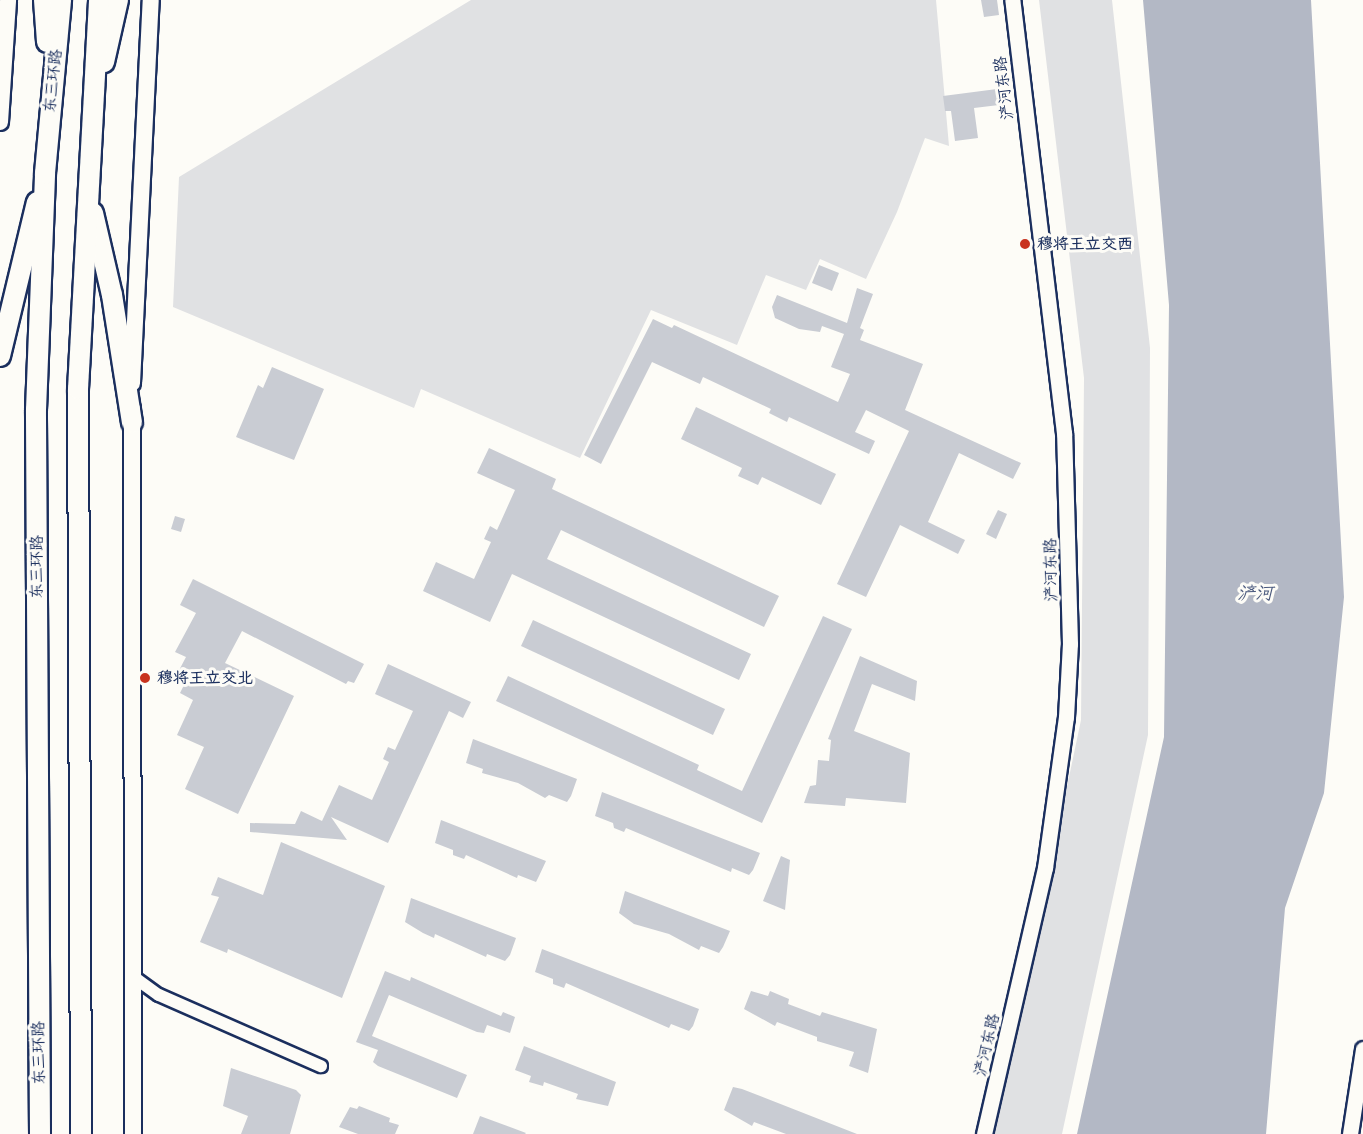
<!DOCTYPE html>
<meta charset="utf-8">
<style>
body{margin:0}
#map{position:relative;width:1363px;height:1134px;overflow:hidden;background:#fdfcf7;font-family:"Architects Daughter","LXGW WenKai TC",sans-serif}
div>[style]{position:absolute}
.green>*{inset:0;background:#e0e1e3}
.water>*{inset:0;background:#b3b8c5}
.building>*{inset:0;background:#c9ccd3}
.roads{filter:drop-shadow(2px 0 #1b2f5e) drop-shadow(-2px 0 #1b2f5e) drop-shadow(0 2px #1b2f5e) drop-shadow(0 -2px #1b2f5e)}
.minor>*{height:12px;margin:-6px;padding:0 6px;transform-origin:6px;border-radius:6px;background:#fdfcf7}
.tertiary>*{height:15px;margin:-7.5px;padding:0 7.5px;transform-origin:7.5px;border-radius:7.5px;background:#fdfcf7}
.secondary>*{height:16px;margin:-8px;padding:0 8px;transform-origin:8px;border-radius:8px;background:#fdfcf7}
.trunk>*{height:20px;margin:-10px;padding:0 10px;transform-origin:10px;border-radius:10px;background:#fdfcf7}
.dots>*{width:16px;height:16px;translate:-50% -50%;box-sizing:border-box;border:3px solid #fdfcf7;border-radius:50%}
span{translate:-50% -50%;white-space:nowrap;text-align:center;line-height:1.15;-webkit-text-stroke:6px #fdfcf7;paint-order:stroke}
.street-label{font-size:16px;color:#1b2f5e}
.poi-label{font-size:16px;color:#1b2f5e;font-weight:700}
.left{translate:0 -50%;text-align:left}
.water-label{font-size:18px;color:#49587d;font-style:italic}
</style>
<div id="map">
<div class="green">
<i style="clip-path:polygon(471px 0,936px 0,949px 146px,925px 138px,897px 212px,866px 279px,820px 259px,806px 290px,766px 275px,737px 345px,651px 310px,580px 458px,421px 389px,414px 408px,173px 307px,179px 177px)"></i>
<i style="clip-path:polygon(1039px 0,1112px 0,1150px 348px,1148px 735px,1062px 1134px,994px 1134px,1081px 720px,1084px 378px)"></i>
</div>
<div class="water">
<i style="clip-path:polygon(1143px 0,1311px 0,1344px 597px,1324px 793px,1285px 908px,1266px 1134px,1077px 1134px,1164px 737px,1169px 305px)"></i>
</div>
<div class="building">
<i style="clip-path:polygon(981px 0,997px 0,999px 15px,984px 17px)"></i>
<i style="clip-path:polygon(997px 89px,999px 105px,974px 108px,978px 138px,955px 141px,951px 111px,945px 111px,943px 96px)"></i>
<i style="clip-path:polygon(819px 265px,839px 273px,832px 291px,812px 283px)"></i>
<i style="clip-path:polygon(857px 288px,873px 294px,860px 328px,864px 330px,860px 340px,923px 364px,905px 410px,1021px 463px,1013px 479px,959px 453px,928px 522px,965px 540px,958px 554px,900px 525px,866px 597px,837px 584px,909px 431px,866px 410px,855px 432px,875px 441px,869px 454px,789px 417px,787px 422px,769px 413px,771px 409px,703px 377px,700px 384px,652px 362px,601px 464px,584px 455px,653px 319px,672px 328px,674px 325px,838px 402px,850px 374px,831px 367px,844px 334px,822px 326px,820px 332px,799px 329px,775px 318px,772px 307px,777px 295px,847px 323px)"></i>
<i style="clip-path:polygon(272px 367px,324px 389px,294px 460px,236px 437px,258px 385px,263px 388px)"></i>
<i style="clip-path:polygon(696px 407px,836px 474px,821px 505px,762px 477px,758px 485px,738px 476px,742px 468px,681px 439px)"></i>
<i style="clip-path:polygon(489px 448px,556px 479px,552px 489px,779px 596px,764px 627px,561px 530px,547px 559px,751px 654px,739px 680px,512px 574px,490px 622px,423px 591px,436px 562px,474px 579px,491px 542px,484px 539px,490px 526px,497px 530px,515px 490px,477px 473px)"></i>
<i style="clip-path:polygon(998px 510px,1007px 514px,996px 539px,986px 534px)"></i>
<i style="clip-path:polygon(175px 516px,185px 519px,181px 532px,171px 529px)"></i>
<i style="clip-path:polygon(193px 579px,364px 664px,354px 683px,348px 681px,346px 684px,242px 631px,225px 663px,294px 696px,238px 814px,185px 789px,204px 747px,177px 735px,193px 700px,180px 693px,186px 681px,176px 676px,186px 657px,175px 652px,196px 613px,180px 605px)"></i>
<i style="clip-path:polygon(823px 616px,852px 629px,762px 823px,496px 701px,508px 676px,699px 765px,697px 770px,742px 791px)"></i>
<i style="clip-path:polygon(533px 620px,725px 709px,713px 735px,521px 646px)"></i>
<i style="clip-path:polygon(860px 656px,917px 681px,915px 701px,872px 684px,854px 731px,910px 753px,906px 803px,846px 798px,845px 806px,804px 803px,810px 786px,816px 785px,818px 760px,829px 761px,831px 740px,828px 739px)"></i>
<i style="clip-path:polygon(388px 664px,471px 702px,463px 718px,449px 711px,388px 843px,331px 817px,347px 840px,250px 832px,250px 823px,295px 824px,301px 811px,322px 821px,339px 785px,372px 800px,389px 762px,383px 759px,388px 747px,395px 750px,413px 711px,375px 694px)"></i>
<i style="clip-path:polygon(473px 739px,577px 779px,571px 796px,567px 802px,549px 795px,545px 798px,518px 783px,482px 773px,483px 769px,466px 763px)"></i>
<i style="clip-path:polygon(602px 792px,760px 853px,753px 870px,749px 875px,732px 868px,731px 872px,626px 828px,624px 832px,614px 828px,613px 823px,595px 816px)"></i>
<i style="clip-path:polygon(441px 820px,546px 861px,539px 876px,536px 882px,518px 875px,517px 878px,466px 855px,464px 859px,453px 855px,453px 850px,435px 843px)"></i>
<i style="clip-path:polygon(281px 842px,385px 886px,342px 998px,228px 949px,227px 953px,200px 942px,219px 897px,211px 895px,218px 877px,263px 895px)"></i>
<i style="clip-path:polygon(781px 856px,790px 860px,785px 910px,763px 901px)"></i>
<i style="clip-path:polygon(625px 891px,730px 931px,723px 947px,719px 953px,701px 946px,699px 950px,669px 934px,634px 924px,619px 913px)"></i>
<i style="clip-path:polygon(411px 898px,516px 938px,510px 955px,505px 961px,487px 954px,486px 957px,435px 934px,434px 938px,423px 933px,405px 922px)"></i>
<i style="clip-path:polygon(542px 949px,699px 1009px,693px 1026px,689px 1031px,671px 1024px,669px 1028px,566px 983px,564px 988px,553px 984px,553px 979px,535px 972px)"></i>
<i style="clip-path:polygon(385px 971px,410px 981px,411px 977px,501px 1016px,503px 1012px,515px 1017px,510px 1033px,487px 1025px,484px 1033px,477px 1032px,389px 995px,372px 1036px,467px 1075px,457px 1098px,378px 1066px,373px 1062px,378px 1050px,356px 1042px)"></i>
<i style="clip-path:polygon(751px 991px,768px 996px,770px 991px,789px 999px,788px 1004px,820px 1016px,822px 1012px,877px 1029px,868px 1073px,849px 1066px,854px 1052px,817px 1041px,817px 1037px,777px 1022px,775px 1026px,744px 1009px)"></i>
<i style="clip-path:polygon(524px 1046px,616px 1082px,608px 1106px,576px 1099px,578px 1094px,544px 1082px,543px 1086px,529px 1082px,531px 1076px,515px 1070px)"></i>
<i style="clip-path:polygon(231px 1068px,296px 1090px,301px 1095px,290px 1134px,241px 1134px,248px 1116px,223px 1106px)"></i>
<i style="clip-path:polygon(733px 1087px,742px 1089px,857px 1134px,786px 1134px,754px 1122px,752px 1126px,724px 1110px)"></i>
<i style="clip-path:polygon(359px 1106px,390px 1118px,389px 1122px,399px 1125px,395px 1134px,358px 1134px,339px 1127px,350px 1107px,357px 1109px)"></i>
<i style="clip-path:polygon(480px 1116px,526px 1133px,525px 1134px,473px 1134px)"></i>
</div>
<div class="roads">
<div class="minor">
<i style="left:131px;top:975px;width:34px;rotate:36deg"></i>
<i style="left:159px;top:995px;width:177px;rotate:23.7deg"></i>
</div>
<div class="tertiary">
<i style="left:984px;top:1134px;width:273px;rotate:-77.1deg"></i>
<i style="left:1045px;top:868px;width:152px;rotate:-82.1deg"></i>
<i style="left:1066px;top:717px;width:73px;rotate:-86.9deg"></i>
<i style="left:1070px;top:644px;width:211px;rotate:-91.6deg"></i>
<i style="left:1064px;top:433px;width:436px;rotate:-96.8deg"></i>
<i style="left:1350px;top:1134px;width:86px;rotate:-81.3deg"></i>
</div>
<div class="secondary">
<i style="left:0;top:122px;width:122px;rotate:-86.2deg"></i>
<i style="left:132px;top:383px;width:383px;rotate:-87.2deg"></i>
<i style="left:132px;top:409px;width:725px;rotate:89.92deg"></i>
</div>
<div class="trunk">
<i style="left:44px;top:0;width:42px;rotate:85.9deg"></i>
<i style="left:104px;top:62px;width:64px;rotate:-77.3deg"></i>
<i style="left:93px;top:213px;width:84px;rotate:77deg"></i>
<i style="left:112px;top:295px;width:129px;rotate:81.1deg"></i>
<i style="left:0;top:356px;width:158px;rotate:-76.5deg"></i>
<i style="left:40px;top:1134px;width:724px;rotate:-90.32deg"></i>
<i style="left:36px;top:410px;width:237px;rotate:-87.8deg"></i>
<i style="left:45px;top:173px;width:174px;rotate:-84.7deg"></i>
<i style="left:81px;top:1134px;width:745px;rotate:-90.23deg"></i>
<i style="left:78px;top:389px;width:390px;rotate:-86.9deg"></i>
</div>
</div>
<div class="dots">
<i style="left:1025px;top:244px;background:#c8321e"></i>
<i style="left:145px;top:678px;background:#c8321e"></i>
</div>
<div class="street-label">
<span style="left:53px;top:81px;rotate:-84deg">东三环路</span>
<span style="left:1004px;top:88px;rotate:-97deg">浐河东路</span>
<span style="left:37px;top:567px;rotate:-90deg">东三环路</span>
<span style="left:1051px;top:570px;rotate:-91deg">浐河东路</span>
<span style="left:987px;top:1045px;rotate:-77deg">浐河东路</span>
<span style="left:39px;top:1053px;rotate:-91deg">东三环路</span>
</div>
<div class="poi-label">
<span class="left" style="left:1037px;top:244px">穆将王立交西</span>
<span class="left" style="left:157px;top:678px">穆将王立交北</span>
</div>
<div class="water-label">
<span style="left:1255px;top:594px">浐河</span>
</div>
</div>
